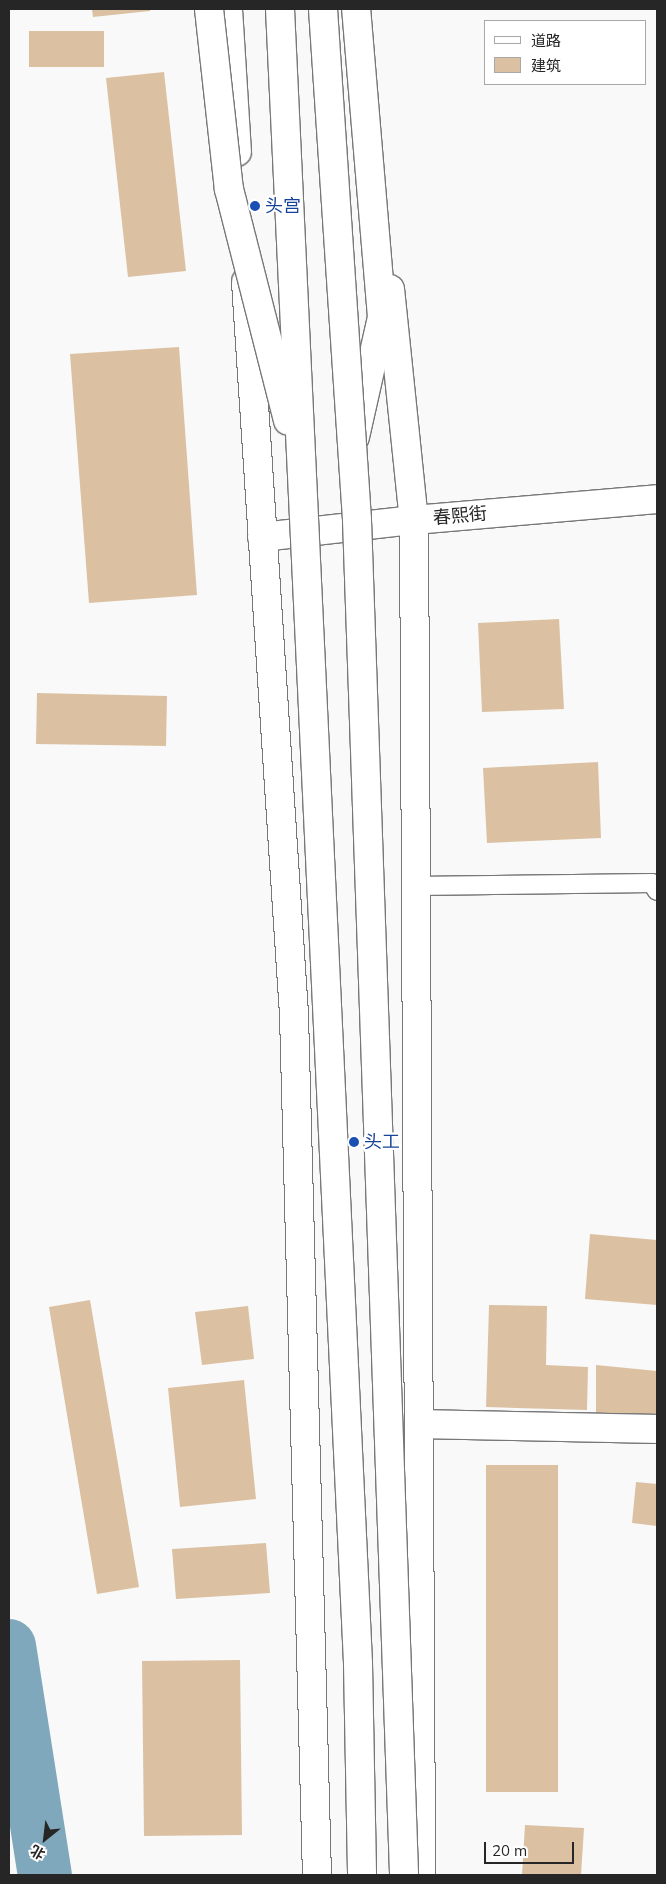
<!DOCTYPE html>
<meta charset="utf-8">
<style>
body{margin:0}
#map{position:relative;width:666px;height:1884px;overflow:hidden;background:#f9f9fa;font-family:Mulish,"Noto Sans SC",sans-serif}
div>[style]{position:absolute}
.river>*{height:54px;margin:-27px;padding:0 27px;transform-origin:27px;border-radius:27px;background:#80a8bc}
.building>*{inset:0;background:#dbc1a2}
.roads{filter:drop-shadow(1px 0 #777778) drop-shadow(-1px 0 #777778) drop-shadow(0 1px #777778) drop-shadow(0 -1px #777778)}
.lane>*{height:18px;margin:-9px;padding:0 9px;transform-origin:9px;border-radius:9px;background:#fff}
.street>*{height:28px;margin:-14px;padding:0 14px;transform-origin:14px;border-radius:14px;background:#fff}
.secondary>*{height:28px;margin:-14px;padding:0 14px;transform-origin:14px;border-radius:14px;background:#fff}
.highway>*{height:28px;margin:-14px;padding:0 14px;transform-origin:14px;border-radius:14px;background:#fff}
.bridges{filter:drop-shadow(1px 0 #777778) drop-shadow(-1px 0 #777778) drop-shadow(0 1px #777778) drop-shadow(0 -1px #777778)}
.highway-bridge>*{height:28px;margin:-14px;padding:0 14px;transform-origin:14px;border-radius:14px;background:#fff}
.dots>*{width:14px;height:14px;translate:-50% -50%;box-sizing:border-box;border:2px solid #fff;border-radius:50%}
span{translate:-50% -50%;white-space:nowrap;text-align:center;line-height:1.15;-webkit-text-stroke:4.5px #fff;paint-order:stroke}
.transit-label{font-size:18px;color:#164399}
.left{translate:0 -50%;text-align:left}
.street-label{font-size:18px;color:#262626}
.frame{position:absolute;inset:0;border:10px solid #262626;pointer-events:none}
.legend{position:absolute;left:484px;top:20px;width:162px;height:65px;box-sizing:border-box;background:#fff;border:1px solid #a8a8a8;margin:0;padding:6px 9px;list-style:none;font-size:15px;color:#262626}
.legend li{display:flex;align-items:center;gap:10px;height:25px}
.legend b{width:25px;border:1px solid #a8a8a8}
.north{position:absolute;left:20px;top:1814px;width:50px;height:50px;-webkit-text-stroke:4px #fff;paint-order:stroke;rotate:209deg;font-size:14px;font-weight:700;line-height:20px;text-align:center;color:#262626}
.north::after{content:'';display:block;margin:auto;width:18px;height:22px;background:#262626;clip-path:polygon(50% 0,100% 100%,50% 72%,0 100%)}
.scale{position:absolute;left:484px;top:1842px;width:90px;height:22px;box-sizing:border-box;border:2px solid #262626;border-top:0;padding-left:6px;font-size:15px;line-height:18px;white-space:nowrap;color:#262626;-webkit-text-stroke:4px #fff;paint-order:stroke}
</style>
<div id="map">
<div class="river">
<i style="left:9px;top:1646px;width:232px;rotate:81.1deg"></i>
</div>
<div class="building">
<i style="clip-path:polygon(92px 9px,150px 9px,150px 11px,93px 17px)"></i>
<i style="clip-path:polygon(29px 31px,104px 31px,104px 67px,29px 67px)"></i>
<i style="clip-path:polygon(164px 72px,186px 271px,128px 277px,106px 78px)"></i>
<i style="clip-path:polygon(179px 347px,197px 595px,89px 603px,70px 354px)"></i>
<i style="clip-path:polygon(559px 619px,564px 709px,482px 712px,478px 623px)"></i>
<i style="clip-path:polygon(37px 693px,167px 696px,166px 746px,36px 744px)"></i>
<i style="clip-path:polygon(598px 762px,601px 838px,487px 843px,483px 768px)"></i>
<i style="clip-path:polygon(590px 1234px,657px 1240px,657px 1305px,585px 1299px)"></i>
<i style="clip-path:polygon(90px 1300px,139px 1587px,97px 1594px,49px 1307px)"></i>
<i style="clip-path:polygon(489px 1305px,547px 1306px,546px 1365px,588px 1367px,587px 1410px,486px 1407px)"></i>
<i style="clip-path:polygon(248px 1306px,254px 1359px,202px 1365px,195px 1312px)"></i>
<i style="clip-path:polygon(596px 1365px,657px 1371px,657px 1419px,596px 1414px)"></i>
<i style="clip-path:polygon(244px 1380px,256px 1499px,180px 1507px,168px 1388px)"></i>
<i style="clip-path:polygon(486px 1465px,558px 1465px,558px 1792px,486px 1792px)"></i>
<i style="clip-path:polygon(636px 1482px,657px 1484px,657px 1526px,632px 1523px)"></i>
<i style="clip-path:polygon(266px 1543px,270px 1593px,176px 1599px,172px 1549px)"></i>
<i style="clip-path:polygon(240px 1660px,242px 1835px,144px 1836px,142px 1661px)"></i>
<i style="clip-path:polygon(525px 1825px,584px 1828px,581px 1875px,522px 1875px)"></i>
</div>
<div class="roads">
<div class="lane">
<i style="left:415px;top:886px;width:237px;rotate:-0.7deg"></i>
<i style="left:652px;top:883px;width:9px;rotate:58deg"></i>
</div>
<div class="street">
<i style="left:262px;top:537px;width:153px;rotate:-6.4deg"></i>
<i style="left:414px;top:520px;width:244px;rotate:-4.9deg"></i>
<i style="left:419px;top:1424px;width:238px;rotate:1.2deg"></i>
</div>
<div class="secondary">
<i style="left:228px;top:9px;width:143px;rotate:86.4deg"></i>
<i style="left:246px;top:282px;width:735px;rotate:86.25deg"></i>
<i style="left:294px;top:1015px;width:860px;rotate:88.47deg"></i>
<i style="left:390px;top:289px;width:232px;rotate:84.1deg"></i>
<i style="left:414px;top:520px;width:1355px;rotate:89.7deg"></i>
</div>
<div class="highway">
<i style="left:355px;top:437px;width:123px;rotate:-77.3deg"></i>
<i style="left:382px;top:317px;width:309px;rotate:-94.8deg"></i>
</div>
</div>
<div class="bridges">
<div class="highway-bridge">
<i style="left:209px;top:9px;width:181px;rotate:83.7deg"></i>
<i style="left:229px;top:189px;width:239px;rotate:75.7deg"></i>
<i style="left:280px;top:9px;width:1657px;rotate:87.3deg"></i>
<i style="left:358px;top:1664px;width:211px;rotate:88.9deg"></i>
<i style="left:323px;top:9px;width:512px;rotate:86.19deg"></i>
<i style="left:357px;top:520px;width:1356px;rotate:88.01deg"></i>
</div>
</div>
<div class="dots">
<i style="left:255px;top:206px;background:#1a4fb4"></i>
<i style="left:354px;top:1142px;background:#1a4fb4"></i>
</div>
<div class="transit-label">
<span class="left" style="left:265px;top:206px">头宫</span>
<span class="left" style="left:364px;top:1142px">头工</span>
</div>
<div class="street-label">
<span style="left:460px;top:516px;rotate:-5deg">春熙街</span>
</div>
<div class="frame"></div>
<ul class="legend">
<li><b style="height:6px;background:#fff"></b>道路</li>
<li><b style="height:14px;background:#dbc1a2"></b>建筑</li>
</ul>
<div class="north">北</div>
<div class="scale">20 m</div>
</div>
